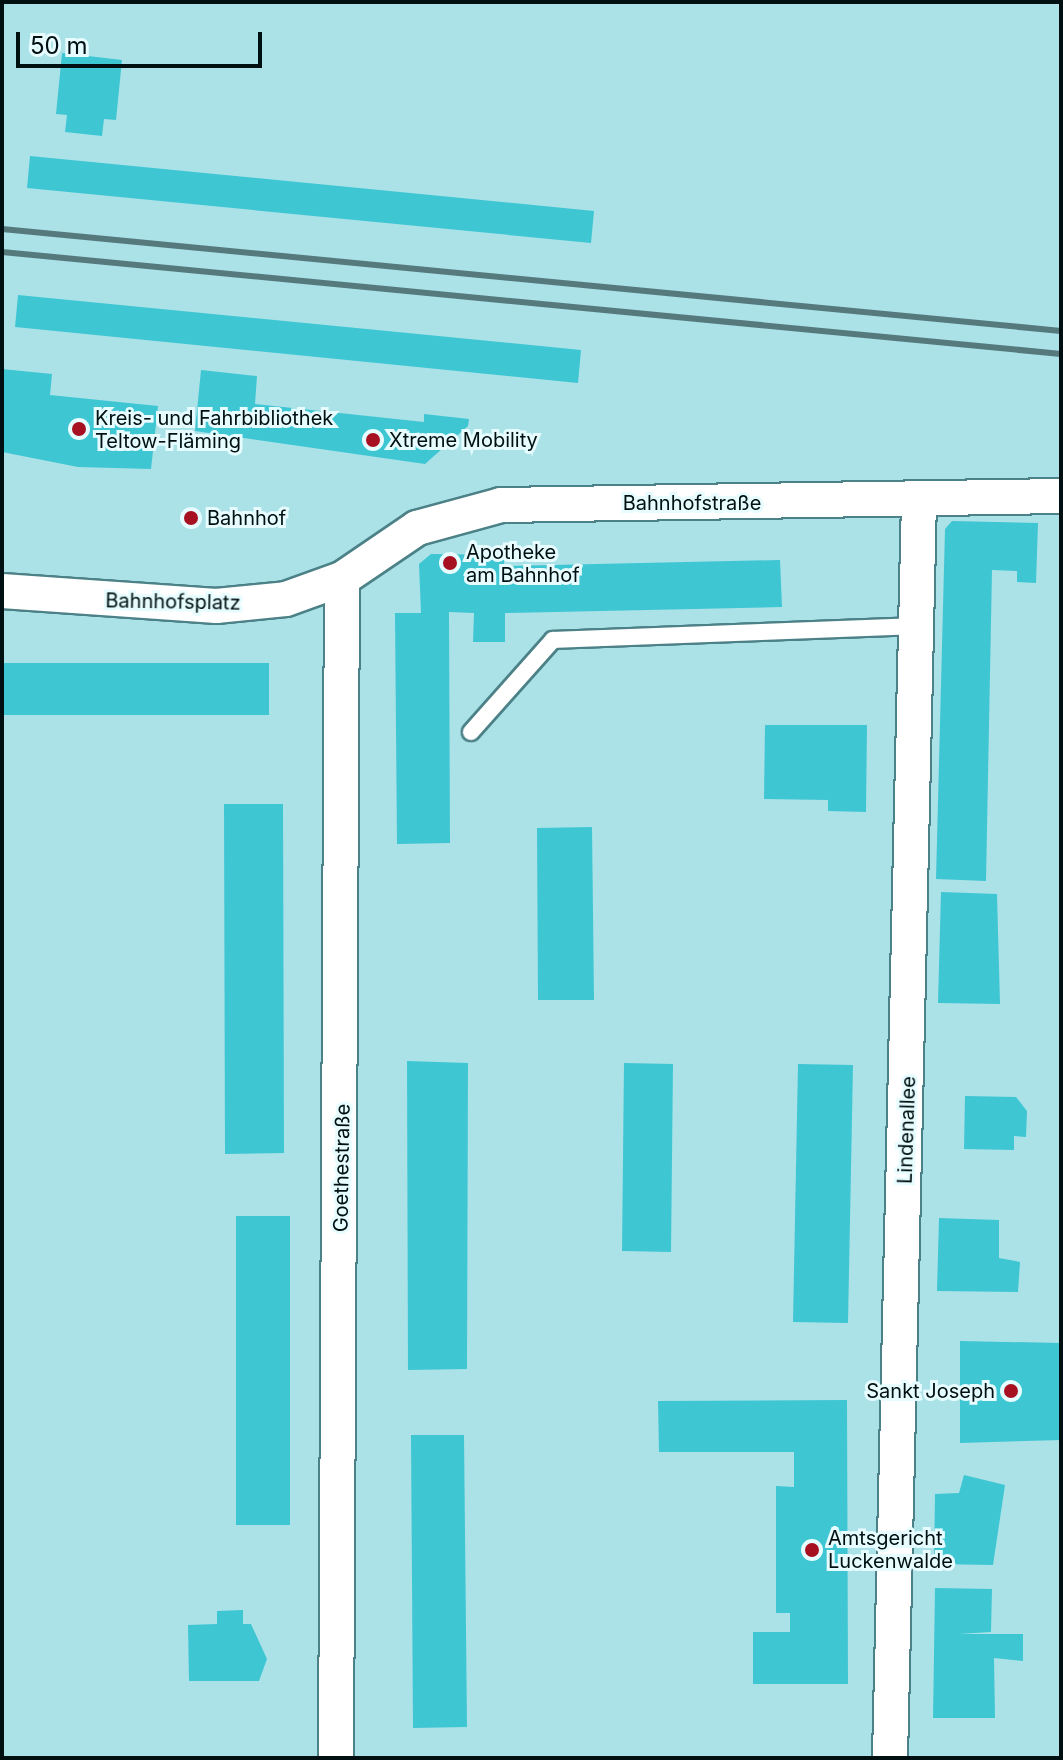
<!DOCTYPE html>
<meta charset="utf-8">
<style>
body{margin:0}
#map{position:relative;width:1063px;height:1760px;overflow:hidden;background:#aae2e8;font-family:Inter,sans-serif}
div>[style]{position:absolute}
.building>*{inset:0;background:#3fc6d3}
.roads{filter:drop-shadow(2px 0 #4c8187) drop-shadow(-2px 0 #4c8187) drop-shadow(0 2px #4c8187) drop-shadow(0 -2px #4c8187)}
.service>*{height:16px;margin:-8px;padding:0 8px;transform-origin:8px;border-radius:8px;background:#fff}
.minor>*{height:34px;margin:-17px;padding:0 17px;transform-origin:17px;border-radius:17px;background:#fff}
.rail>*{height:6px;margin:-3px;padding:0 3px;transform-origin:3px;border-radius:3px;background:#55797d}
.dots>*{width:22px;height:22px;translate:-50% -50%;box-sizing:border-box;border:4px solid #e7fcff;border-radius:50%}
span{translate:-50% -50%;white-space:nowrap;text-align:center;line-height:1.15;-webkit-text-stroke:6px #e7fcff;paint-order:stroke}
.poi-label{font-size:20px;color:#001012}
.left{translate:0 -50%;text-align:left}
.right{translate:-100% -50%;text-align:right}
.street-label{font-size:20px;color:#001012}
.frame{position:absolute;inset:0;border:4px solid #001012;pointer-events:none}
.scale{position:absolute;left:16px;top:32px;width:246px;height:36px;box-sizing:border-box;border:4px solid #001012;border-top:0;padding-left:10px;font-size:24px;line-height:28px;white-space:nowrap;color:#001012;-webkit-text-stroke:6px #e7fcff;paint-order:stroke}
</style>
<div id="map">
<div class="building">
<i style="clip-path:polygon(62px 53px,122px 60px,116px 120px,104px 119px,102px 136px,65px 132px,67px 115px,56px 114px)"></i>
<i style="clip-path:polygon(30px 156px,594px 211px,591px 243px,27px 188px)"></i>
<i style="clip-path:polygon(18px 295px,581px 350px,578px 383px,15px 327px)"></i>
<i style="clip-path:polygon(2px 369px,52px 374px,50px 395px,158px 406px,151px 469px,78px 467px,2px 452px)"></i>
<i style="clip-path:polygon(201px 370px,257px 376px,255px 404px,424px 422px,424px 414px,469px 419px,468px 426px,425px 464px,195px 431px)"></i>
<i style="clip-path:polygon(952px 521px,1038px 523px,1036px 583px,1017px 582px,1017px 571px,992px 570px,986px 881px,936px 879px,945px 529px)"></i>
<i style="clip-path:polygon(431px 554px,504px 555px,504px 566px,780px 560px,782px 607px,505px 613px,505px 642px,473px 642px,474px 613px,449px 612px,450px 843px,397px 844px,395px 613px,421px 613px,419px 564px)"></i>
<i style="clip-path:polygon(2px 663px,269px 663px,269px 715px,2px 715px)"></i>
<i style="clip-path:polygon(765px 725px,867px 725px,866px 812px,828px 811px,828px 800px,764px 799px)"></i>
<i style="clip-path:polygon(224px 804px,283px 804px,284px 1153px,225px 1154px)"></i>
<i style="clip-path:polygon(592px 827px,594px 1000px,538px 1000px,537px 828px)"></i>
<i style="clip-path:polygon(941px 892px,997px 894px,1000px 1004px,938px 1003px)"></i>
<i style="clip-path:polygon(407px 1061px,468px 1063px,467px 1369px,408px 1370px)"></i>
<i style="clip-path:polygon(624px 1063px,673px 1064px,671px 1252px,622px 1251px)"></i>
<i style="clip-path:polygon(798px 1064px,853px 1065px,848px 1323px,793px 1322px)"></i>
<i style="clip-path:polygon(965px 1096px,1016px 1097px,1027px 1111px,1026px 1137px,1014px 1136px,1014px 1150px,964px 1149px)"></i>
<i style="clip-path:polygon(236px 1216px,290px 1216px,290px 1525px,236px 1525px)"></i>
<i style="clip-path:polygon(939px 1218px,999px 1220px,999px 1258px,1020px 1262px,1018px 1292px,937px 1291px)"></i>
<i style="clip-path:polygon(960px 1341px,1061px 1343px,1061px 1440px,960px 1443px)"></i>
<i style="clip-path:polygon(847px 1400px,848px 1684px,753px 1684px,753px 1632px,790px 1632px,790px 1613px,776px 1613px,776px 1486px,794px 1487px,794px 1452px,659px 1452px,658px 1401px)"></i>
<i style="clip-path:polygon(411px 1435px,464px 1435px,467px 1727px,413px 1728px)"></i>
<i style="clip-path:polygon(964px 1475px,1005px 1485px,993px 1565px,934px 1564px,935px 1494px,959px 1493px)"></i>
<i style="clip-path:polygon(935px 1588px,992px 1589px,991px 1632px,959px 1634px,1023px 1634px,1023px 1661px,994px 1658px,995px 1718px,933px 1718px)"></i>
<i style="clip-path:polygon(243px 1610px,243px 1624px,251px 1624px,267px 1659px,259px 1681px,189px 1681px,188px 1625px,217px 1624px,217px 1611px)"></i>
</div>
<div class="roads">
<div class="service">
<i style="left:471px;top:732px;width:123px;rotate:-48.3deg"></i>
<i style="left:553px;top:640px;width:364px;rotate:-2.2deg"></i>
</div>
<div class="minor">
<i style="left:2px;top:591px;width:215px;rotate:4deg"></i>
<i style="left:216px;top:606px;width:70px;rotate:-5.7deg"></i>
<i style="left:286px;top:599px;width:59px;rotate:-19.7deg"></i>
<i style="left:342px;top:579px;width:91px;rotate:-34.2deg"></i>
<i style="left:417px;top:528px;width:87px;rotate:-15.3deg"></i>
<i style="left:501px;top:505px;width:560px;rotate:-0.92deg"></i>
<i style="left:336px;top:1758px;width:1179px;rotate:-89.71deg"></i>
<i style="left:890px;top:1758px;width:1256px;rotate:-88.68deg"></i>
</div>
</div>
<div class="rail">
<i style="left:2px;top:229px;width:1064px;rotate:5.5deg"></i>
<i style="left:2px;top:252px;width:1064px;rotate:5.5deg"></i>
</div>
<div class="dots">
<i style="left:79px;top:429px;background:#a71020"></i>
<i style="left:373px;top:440px;background:#a71020"></i>
<i style="left:191px;top:518px;background:#a71020"></i>
<i style="left:450px;top:563px;background:#a71020"></i>
<i style="left:1011px;top:1391px;background:#a71020"></i>
<i style="left:812px;top:1550px;background:#a71020"></i>
</div>
<div class="poi-label">
<span class="left" style="left:95px;top:430px">Kreis- und Fahrbibliothek<br>Teltow-Fläming</span>
<span class="left" style="left:389px;top:440px">Xtreme Mobility</span>
<span class="left" style="left:207px;top:518px">Bahnhof</span>
<span class="left" style="left:466px;top:564px">Apotheke<br>am Bahnhof</span>
<span class="right" style="left:995px;top:1391px">Sankt Joseph</span>
<span class="left" style="left:828px;top:1550px">Amtsgericht<br>Luckenwalde</span>
</div>
<div class="street-label">
<span style="left:692px;top:503px">Bahnhofstraße</span>
<span style="left:173px;top:602px;rotate:1deg">Bahnhofsplatz</span>
<span style="left:907px;top:1130px;rotate:-88deg">Lindenallee</span>
<span style="left:342px;top:1168px;rotate:-89deg">Goethestraße</span>
</div>
<div class="frame"></div>
<div class="scale">50 m</div>
</div>
